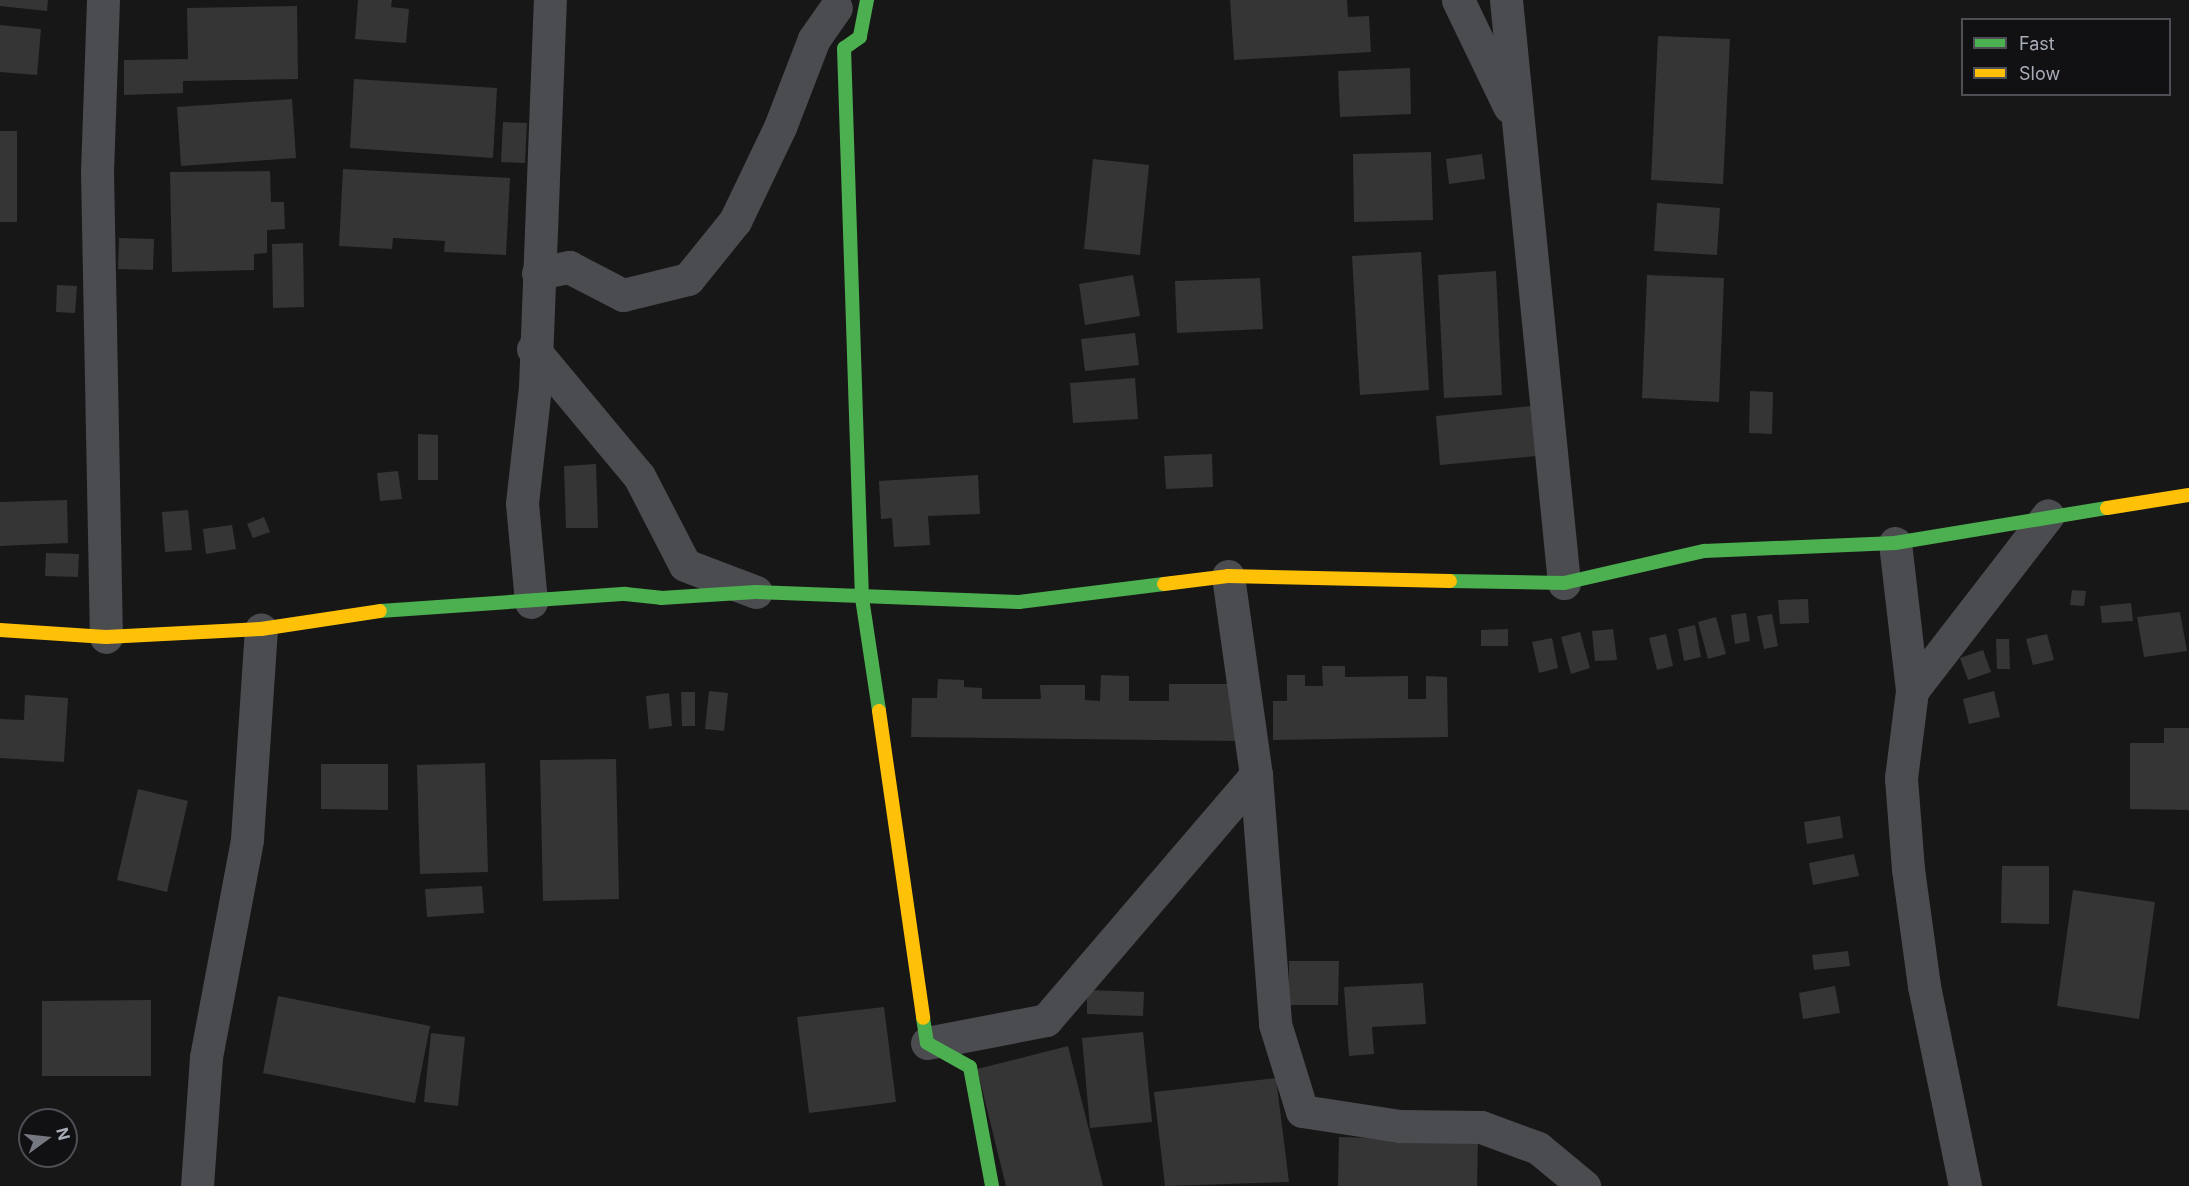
<!DOCTYPE html>
<style>
body{margin:0}
#map{position:relative;width:2189px;height:1186px;overflow:hidden;background:#171717;font-family:Inter,sans-serif}
div>[style]{position:absolute}
.building>*{inset:0;background:#353536}
.street>*{height:33px;margin:-16.5px;padding:0 16.5px;transform-origin:16.5px;border-radius:16.5px;background:#4b4c50}
.fast>*{height:14px;margin:-7px;padding:0 7px;transform-origin:7px;border-radius:7px;background:#4caf50}
.slow>*{height:14px;margin:-7px;padding:0 7px;transform-origin:7px;border-radius:7px;background:#ffc107}
span{translate:-50% -50%;white-space:nowrap;text-align:center;line-height:1.15;-webkit-text-stroke:4.5px #111113;paint-order:stroke}
.legend{position:absolute;left:1961px;top:18px;width:210px;height:78px;box-sizing:border-box;background:#111113;border:2px solid #4d4f55;margin:0;padding:8px 10px;list-style:none;font-size:18px;color:#a8adb8}
.legend li{display:flex;align-items:center;gap:12px;height:30px}
.legend b{width:30px;border:2px solid #4d4f55}
.north{position:absolute;left:18px;top:1108px;width:60px;height:60px;box-sizing:border-box;background:#111113;border:2px solid #4d4f55;border-radius:50%;rotate:75deg;font-size:16px;font-weight:700;line-height:24px;text-align:center;color:#a8adb8}
.north::after{content:'';display:block;margin:auto;width:21px;height:27px;background:#757880;clip-path:polygon(50% 0,100% 100%,50% 72%,0 100%)}
</style>
<div id="map">
<div class="building">
<i style="clip-path:polygon(0 0,48px 0,47px 11px,0 6px)"></i>
<i style="clip-path:polygon(358px 0,392px 0,391px 7px,409px 9px,406px 43px,355px 39px)"></i>
<i style="clip-path:polygon(1230px 0,1347px 0,1348px 17px,1369px 16px,1371px 52px,1234px 60px)"></i>
<i style="clip-path:polygon(297px 6px,298px 79px,183px 81px,183px 93px,124px 95px,124px 60px,188px 59px,187px 8px)"></i>
<i style="clip-path:polygon(0 25px,41px 29px,37px 75px,0 72px)"></i>
<i style="clip-path:polygon(1658px 36px,1730px 39px,1723px 184px,1651px 180px)"></i>
<i style="clip-path:polygon(1410px 68px,1411px 114px,1340px 117px,1338px 71px)"></i>
<i style="clip-path:polygon(354px 79px,497px 88px,493px 158px,350px 148px)"></i>
<i style="clip-path:polygon(292px 99px,296px 158px,181px 166px,177px 107px)"></i>
<i style="clip-path:polygon(503px 122px,527px 123px,525px 163px,501px 162px)"></i>
<i style="clip-path:polygon(0 131px,17px 131px,17px 222px,0 222px)"></i>
<i style="clip-path:polygon(1431px 152px,1433px 220px,1354px 222px,1353px 154px)"></i>
<i style="clip-path:polygon(1482px 154px,1485px 179px,1449px 184px,1446px 159px)"></i>
<i style="clip-path:polygon(1093px 159px,1149px 165px,1140px 255px,1084px 249px)"></i>
<i style="clip-path:polygon(343px 169px,510px 178px,506px 255px,444px 252px,445px 241px,393px 238px,392px 249px,339px 246px)"></i>
<i style="clip-path:polygon(270px 171px,271px 202px,284px 202px,285px 229px,267px 230px,267px 253px,254px 254px,254px 270px,172px 272px,170px 172px)"></i>
<i style="clip-path:polygon(1657px 203px,1720px 208px,1717px 255px,1654px 251px)"></i>
<i style="clip-path:polygon(119px 238px,154px 239px,153px 270px,118px 269px)"></i>
<i style="clip-path:polygon(303px 243px,304px 307px,273px 308px,272px 244px)"></i>
<i style="clip-path:polygon(1421px 252px,1429px 390px,1360px 395px,1352px 256px)"></i>
<i style="clip-path:polygon(1496px 271px,1502px 395px,1444px 398px,1438px 275px)"></i>
<i style="clip-path:polygon(1133px 275px,1140px 316px,1085px 325px,1079px 284px)"></i>
<i style="clip-path:polygon(1647px 275px,1724px 278px,1719px 402px,1642px 398px)"></i>
<i style="clip-path:polygon(1260px 278px,1263px 329px,1177px 333px,1175px 281px)"></i>
<i style="clip-path:polygon(57px 285px,77px 286px,75px 313px,56px 312px)"></i>
<i style="clip-path:polygon(1135px 333px,1139px 365px,1085px 371px,1081px 339px)"></i>
<i style="clip-path:polygon(1135px 378px,1138px 419px,1073px 423px,1070px 383px)"></i>
<i style="clip-path:polygon(1750px 391px,1773px 392px,1772px 434px,1749px 433px)"></i>
<i style="clip-path:polygon(1531px 406px,1536px 456px,1440px 465px,1436px 416px)"></i>
<i style="clip-path:polygon(418px 434px,438px 435px,438px 480px,418px 480px)"></i>
<i style="clip-path:polygon(1212px 454px,1213px 487px,1166px 489px,1164px 456px)"></i>
<i style="clip-path:polygon(596px 464px,598px 528px,566px 528px,564px 466px)"></i>
<i style="clip-path:polygon(398px 471px,402px 499px,380px 501px,377px 473px)"></i>
<i style="clip-path:polygon(978px 475px,980px 514px,928px 516px,930px 545px,894px 547px,892px 518px,881px 519px,879px 481px)"></i>
<i style="clip-path:polygon(67px 500px,68px 543px,0 546px,0 502px)"></i>
<i style="clip-path:polygon(188px 510px,192px 550px,165px 552px,162px 512px)"></i>
<i style="clip-path:polygon(264px 517px,270px 532px,253px 538px,247px 524px)"></i>
<i style="clip-path:polygon(232px 525px,236px 549px,206px 554px,203px 529px)"></i>
<i style="clip-path:polygon(46px 553px,79px 554px,78px 577px,45px 576px)"></i>
<i style="clip-path:polygon(2072px 590px,2086px 591px,2084px 606px,2070px 605px)"></i>
<i style="clip-path:polygon(1808px 599px,1809px 623px,1780px 624px,1778px 600px)"></i>
<i style="clip-path:polygon(2131px 603px,2133px 621px,2102px 623px,2100px 606px)"></i>
<i style="clip-path:polygon(2180px 612px,2187px 651px,2144px 657px,2137px 617px)"></i>
<i style="clip-path:polygon(1746px 613px,1750px 641px,1735px 644px,1731px 615px)"></i>
<i style="clip-path:polygon(1772px 614px,1778px 646px,1764px 649px,1757px 616px)"></i>
<i style="clip-path:polygon(1716px 617px,1726px 654px,1708px 659px,1698px 622px)"></i>
<i style="clip-path:polygon(1695px 625px,1701px 657px,1684px 661px,1678px 629px)"></i>
<i style="clip-path:polygon(1508px 629px,1508px 646px,1481px 646px,1481px 630px)"></i>
<i style="clip-path:polygon(1613px 629px,1617px 660px,1595px 661px,1592px 631px)"></i>
<i style="clip-path:polygon(1580px 632px,1590px 668px,1571px 674px,1561px 637px)"></i>
<i style="clip-path:polygon(1666px 634px,1673px 666px,1657px 670px,1649px 638px)"></i>
<i style="clip-path:polygon(2047px 634px,2054px 660px,2033px 665px,2026px 639px)"></i>
<i style="clip-path:polygon(1552px 638px,1558px 668px,1539px 673px,1532px 642px)"></i>
<i style="clip-path:polygon(1996px 639px,2009px 639px,2010px 669px,1997px 669px)"></i>
<i style="clip-path:polygon(1983px 650px,1991px 672px,1968px 680px,1960px 658px)"></i>
<i style="clip-path:polygon(1322px 666px,1345px 666px,1345px 677px,1408px 676px,1408px 699px,1426px 699px,1426px 676px,1447px 677px,1448px 737px,1273px 740px,1273px 701px,1287px 701px,1287px 675px,1305px 675px,1305px 686px,1323px 686px)"></i>
<i style="clip-path:polygon(1101px 675px,1129px 676px,1129px 701px,1169px 701px,1169px 684px,1236px 684px,1236px 741px,911px 737px,912px 698px,937px 698px,938px 679px,964px 680px,964px 687px,982px 688px,982px 699px,1041px 699px,1040px 685px,1085px 685px,1085px 700px,1100px 701px)"></i>
<i style="clip-path:polygon(709px 691px,728px 693px,724px 731px,705px 729px)"></i>
<i style="clip-path:polygon(1994px 691px,2000px 717px,1969px 724px,1963px 699px)"></i>
<i style="clip-path:polygon(681px 692px,695px 692px,695px 726px,682px 726px)"></i>
<i style="clip-path:polygon(669px 693px,672px 726px,649px 729px,646px 696px)"></i>
<i style="clip-path:polygon(25px 695px,68px 698px,64px 762px,0 758px,0 719px,24px 720px)"></i>
<i style="clip-path:polygon(2164px 728px,2189px 728px,2189px 810px,2130px 809px,2130px 743px,2164px 743px)"></i>
<i style="clip-path:polygon(616px 759px,619px 899px,543px 901px,540px 760px)"></i>
<i style="clip-path:polygon(485px 763px,488px 872px,420px 874px,417px 765px)"></i>
<i style="clip-path:polygon(321px 764px,388px 764px,388px 810px,321px 809px)"></i>
<i style="clip-path:polygon(138px 789px,188px 801px,167px 892px,117px 880px)"></i>
<i style="clip-path:polygon(1840px 816px,1843px 838px,1807px 844px,1804px 822px)"></i>
<i style="clip-path:polygon(1854px 854px,1859px 876px,1813px 885px,1809px 863px)"></i>
<i style="clip-path:polygon(2002px 866px,2049px 866px,2049px 924px,2001px 923px)"></i>
<i style="clip-path:polygon(482px 886px,484px 913px,427px 917px,425px 889px)"></i>
<i style="clip-path:polygon(2073px 890px,2155px 902px,2139px 1019px,2057px 1006px)"></i>
<i style="clip-path:polygon(1848px 951px,1850px 966px,1814px 970px,1812px 955px)"></i>
<i style="clip-path:polygon(1289px 961px,1339px 961px,1338px 1005px,1289px 1005px)"></i>
<i style="clip-path:polygon(1423px 983px,1426px 1024px,1372px 1027px,1374px 1054px,1349px 1056px,1344px 987px)"></i>
<i style="clip-path:polygon(1835px 986px,1840px 1013px,1803px 1019px,1799px 993px)"></i>
<i style="clip-path:polygon(1087px 990px,1144px 992px,1143px 1016px,1087px 1014px)"></i>
<i style="clip-path:polygon(278px 996px,430px 1026px,415px 1103px,263px 1073px)"></i>
<i style="clip-path:polygon(151px 1000px,151px 1076px,42px 1076px,42px 1001px)"></i>
<i style="clip-path:polygon(884px 1007px,896px 1102px,809px 1113px,797px 1017px)"></i>
<i style="clip-path:polygon(1143px 1032px,1152px 1122px,1090px 1128px,1082px 1038px)"></i>
<i style="clip-path:polygon(431px 1033px,465px 1037px,458px 1106px,424px 1102px)"></i>
<i style="clip-path:polygon(1068px 1046px,1103px 1186px,1006px 1186px,977px 1069px)"></i>
<i style="clip-path:polygon(1276px 1078px,1289px 1182px,1165px 1186px,1154px 1092px)"></i>
<i style="clip-path:polygon(1339px 1137px,1478px 1141px,1477px 1186px,1338px 1186px)"></i>
</div>
<div class="street">
<i style="left:103px;top:0;width:171px;rotate:92deg"></i>
<i style="left:97px;top:171px;width:466px;rotate:88.9deg"></i>
<i style="left:1458px;top:0;width:118px;rotate:64.3deg"></i>
<i style="left:1506px;top:0;width:586px;rotate:84.32deg"></i>
<i style="left:538px;top:273px;width:32px;rotate:-11deg"></i>
<i style="left:569px;top:267px;width:61px;rotate:27.4deg"></i>
<i style="left:623px;top:295px;width:67px;rotate:-13.8deg"></i>
<i style="left:688px;top:279px;width:75px;rotate:-51deg"></i>
<i style="left:735px;top:221px;width:104px;rotate:-64.4deg"></i>
<i style="left:780px;top:127px;width:94px;rotate:-68.9deg"></i>
<i style="left:814px;top:39px;width:38px;rotate:-55deg"></i>
<i style="left:533px;top:349px;width:165px;rotate:50.2deg"></i>
<i style="left:639px;top:476px;width:100px;rotate:62.7deg"></i>
<i style="left:685px;top:565px;width:76px;rotate:20.8deg"></i>
<i style="left:1895px;top:543px;width:149px;rotate:83.4deg"></i>
<i style="left:1912px;top:691px;width:88px;rotate:97.2deg"></i>
<i style="left:1901px;top:778px;width:91px;rotate:85.6deg"></i>
<i style="left:1908px;top:869px;width:118px;rotate:82.2deg"></i>
<i style="left:1924px;top:986px;width:204px;rotate:78.4deg"></i>
<i style="left:1228px;top:576px;width:201px;rotate:82deg"></i>
<i style="left:1256px;top:775px;width:250px;rotate:85.6deg"></i>
<i style="left:1275px;top:1024px;width:91px;rotate:72.8deg"></i>
<i style="left:1302px;top:1111px;width:99px;rotate:8.7deg"></i>
<i style="left:1400px;top:1126px;width:81px;rotate:0.7deg"></i>
<i style="left:1481px;top:1127px;width:61px;rotate:20.2deg"></i>
<i style="left:1538px;top:1148px;width:60px;rotate:39.6deg"></i>
<i style="left:531px;top:602px;width:99px;rotate:-95.2deg"></i>
<i style="left:522px;top:503px;width:117px;rotate:-83.6deg"></i>
<i style="left:535px;top:387px;width:387px;rotate:-87.8deg"></i>
<i style="left:1912px;top:691px;width:222px;rotate:-52.3deg"></i>
<i style="left:927px;top:1043px;width:121px;rotate:-10.9deg"></i>
<i style="left:1046px;top:1020px;width:323px;rotate:-49.4deg"></i>
<i style="left:197px;top:1186px;width:129px;rotate:-86deg"></i>
<i style="left:206px;top:1057px;width:222px;rotate:-79.3deg"></i>
<i style="left:247px;top:839px;width:210px;rotate:-86.2deg"></i>
</div>
<div class="fast">
<i style="left:867px;top:0;width:38px;rotate:101deg"></i>
<i style="left:860px;top:37px;width:19px;rotate:145deg"></i>
<i style="left:844px;top:48px;width:550px;rotate:88.13deg"></i>
<i style="left:862px;top:598px;width:114px;rotate:81.4deg"></i>
<i style="left:1450px;top:581px;width:114px;rotate:1deg"></i>
<i style="left:1564px;top:583px;width:144px;rotate:-12.9deg"></i>
<i style="left:1704px;top:551px;width:191px;rotate:-2.4deg"></i>
<i style="left:1895px;top:543px;width:215px;rotate:-9.4deg"></i>
<i style="left:380px;top:611px;width:246px;rotate:-4deg"></i>
<i style="left:625px;top:594px;width:36px;rotate:6deg"></i>
<i style="left:661px;top:598px;width:95px;rotate:-3.6deg"></i>
<i style="left:756px;top:592px;width:263px;rotate:2.2deg"></i>
<i style="left:1019px;top:602px;width:146px;rotate:-7.1deg"></i>
<i style="left:923px;top:1018px;width:25px;rotate:81deg"></i>
<i style="left:927px;top:1043px;width:49px;rotate:29.2deg"></i>
<i style="left:970px;top:1067px;width:121px;rotate:79.5deg"></i>
</div>
<div class="slow">
<i style="left:2107px;top:508px;width:83px;rotate:-9deg"></i>
<i style="left:1164px;top:584px;width:64px;rotate:-7.1deg"></i>
<i style="left:1228px;top:576px;width:222px;rotate:1.3deg"></i>
<i style="left:0;top:630px;width:106px;rotate:3.8deg"></i>
<i style="left:106px;top:637px;width:155px;rotate:-3deg"></i>
<i style="left:261px;top:629px;width:120px;rotate:-8.6deg"></i>
<i style="left:879px;top:711px;width:310px;rotate:81.8deg"></i>
</div>
<ul class="legend">
<li><b style="height:8px;background:#4caf50"></b>Fast</li>
<li><b style="height:8px;background:#ffc107"></b>Slow</li>
</ul>
<div class="north">N</div>
</div>
